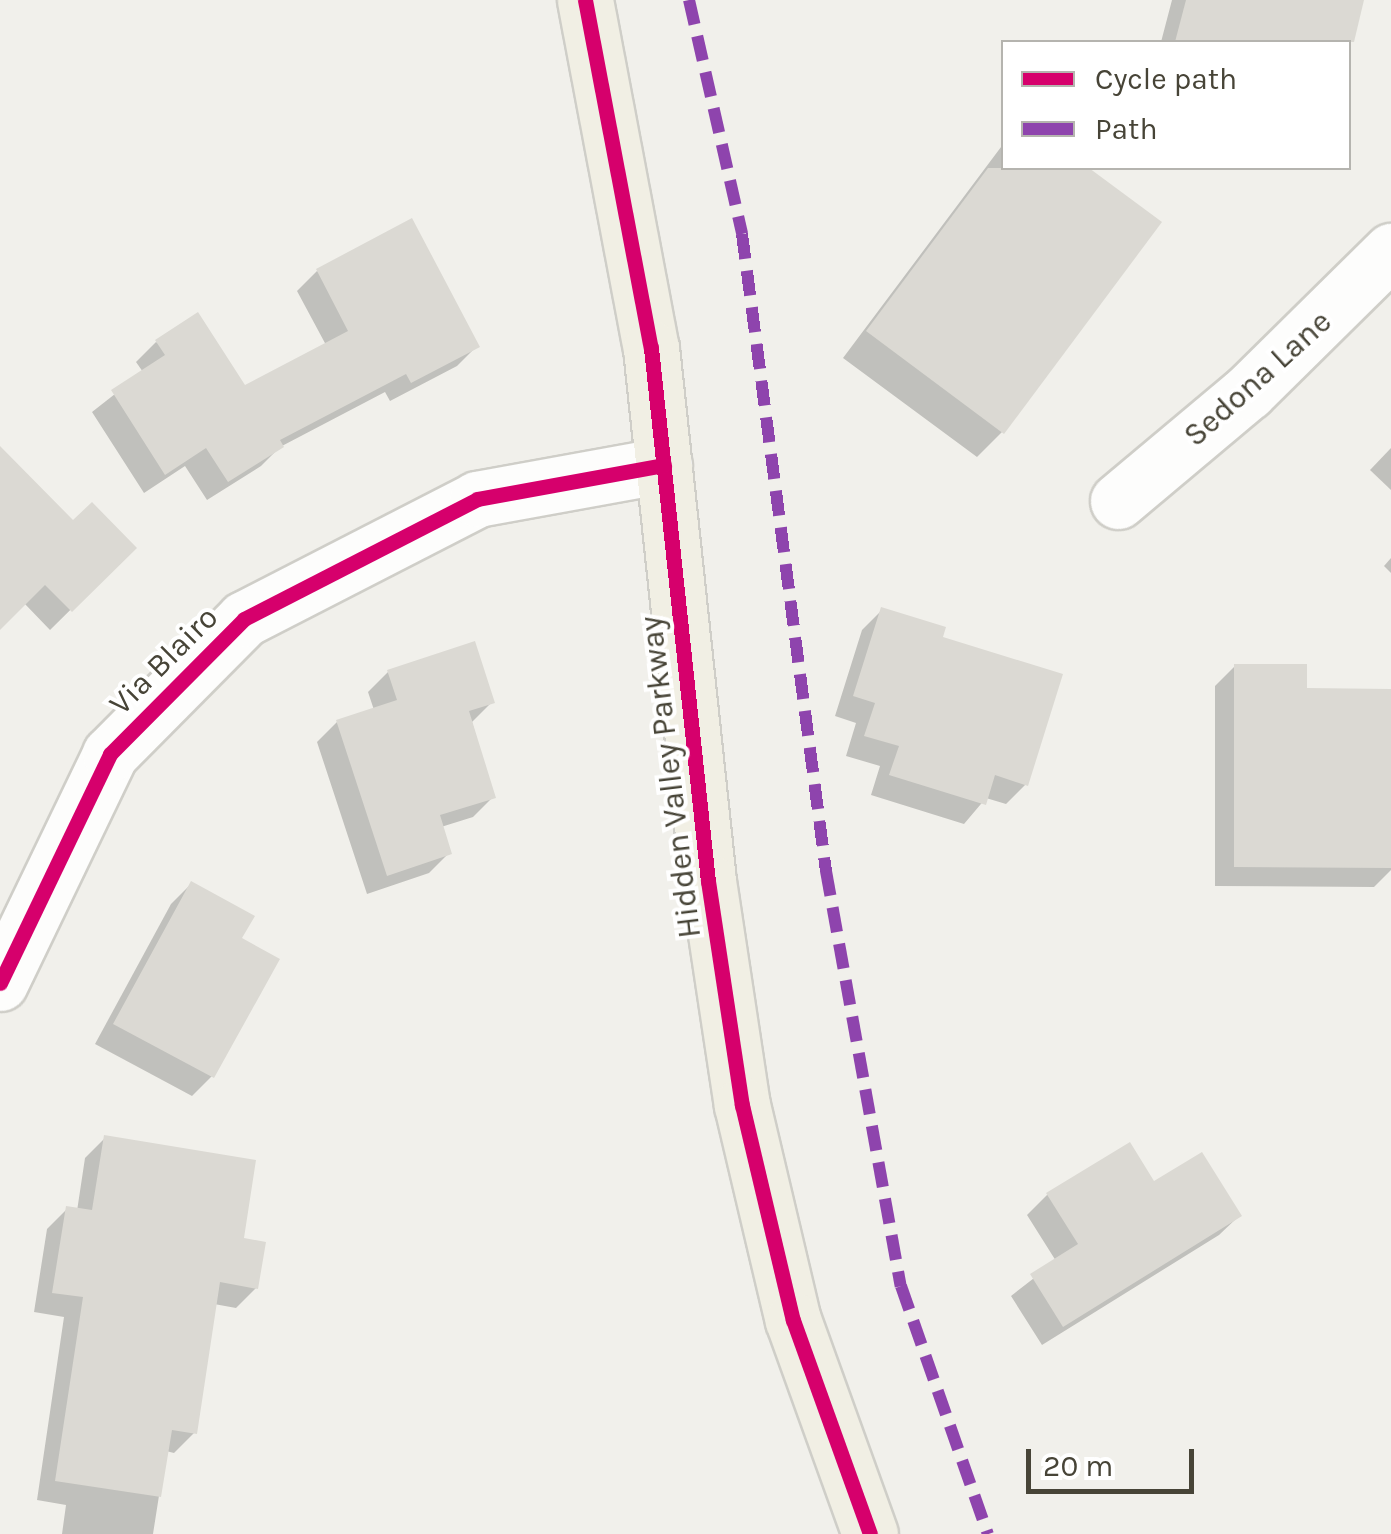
<!DOCTYPE html>
<style>
body{margin:0}
#map{position:relative;width:1391px;height:1534px;overflow:hidden;background:#f1f0eb;font-family:Karla,sans-serif}
div>[style]{position:absolute}
.shadow>*{inset:0;background:#0003}
.building>*{inset:0;background:#dbd9d3}
.roads{filter:drop-shadow(2px 0 #cfcec8) drop-shadow(-2px 0 #cfcec8) drop-shadow(0 2px #cfcec8) drop-shadow(0 -2px #cfcec8)}
.minor>*{height:55px;margin:-27.5px;padding:0 27.5px;transform-origin:27.5px;border-radius:27.5px;background:#fdfdfc}
.primary>*{height:55px;margin:-27.5px;padding:0 27.5px;transform-origin:27.5px;border-radius:27.5px;background:#f1efe4}
.quiet>*{height:12px;margin-top:-6px;transform-origin:0;background:repeating-linear-gradient(90deg,#8e44ad 0 25px,transparent 0 37px)}
.cycleway>*{height:15px;margin:-7.5px;padding:0 7.5px;transform-origin:7.5px;border-radius:7.5px;background:#d6006c}
span{translate:-50% -50%;white-space:nowrap;text-align:center;line-height:1.15;-webkit-text-stroke:8px #fff;paint-order:stroke}
.street-label{font-size:32px;color:#474437}
.legend{position:absolute;left:1001px;top:40px;width:350px;height:130px;box-sizing:border-box;background:#fff;border:2px solid #b5b4af;margin:0;padding:12px 18px;list-style:none;font-size:30px;color:#474437}
.legend li{display:flex;align-items:center;gap:20px;height:50px}
.legend b{width:50px;border:2px solid #b5b4af}
.scale{position:absolute;left:1026px;top:1449px;width:168px;height:45px;box-sizing:border-box;border:5px solid #474437;border-top:0;padding-left:12px;font-size:30px;line-height:35px;white-space:nowrap;color:#474437;-webkit-text-stroke:8px #fff;paint-order:stroke}
</style>
<div id="map">
<div class="shadow">
<i style="clip-path:polygon(1172px 0,1350px 0,1361px 3px,1348px 53px,1348px 42px,1161px 42px)"></i>
<i style="clip-path:polygon(1004px 143px,1004px 168px,1084px 168px,1159px 223px,1002px 432px,977px 457px,843px 358px)"></i>
<i style="clip-path:polygon(317px 271px,477px 346px,457px 366px,390px 401px,385px 392px,280px 447px,261px 466px,207px 500px,185px 466px,144px 493px,92px 412px,143px 372px,136px 362px,156px 342px,244px 389px,326px 345px,297px 291px)"></i>
<i style="clip-path:polygon(1391px 448px,1391px 490px,1370px 470px)"></i>
<i style="clip-path:polygon(0 469px,73px 524px,133px 548px,50px 630px,24px 603px,0 627px)"></i>
<i style="clip-path:polygon(1391px 558px,1391px 573px,1384px 566px)"></i>
<i style="clip-path:polygon(882px 610px,940px 639px,1026px 784px,1006px 804px,986px 798px,964px 824px,871px 795px,880px 766px,846px 756px,856px 723px,835px 716px,862px 630px)"></i>
<i style="clip-path:polygon(1235px 666px,1305px 691px,1391px 691px,1391px 870px,1374px 887px,1215px 886px,1215px 686px)"></i>
<i style="clip-path:polygon(388px 672px,492px 702px,472px 722px,493px 797px,473px 817px,441px 827px,449px 853px,429px 873px,367px 894px,317px 742px,337px 722px,374px 710px,368px 692px)"></i>
<i style="clip-path:polygon(191px 884px,239px 939px,212px 1076px,192px 1096px,95px 1044px,171px 904px)"></i>
<i style="clip-path:polygon(105px 1138px,241px 1240px,256px 1288px,236px 1308px,214px 1304px,194px 1433px,174px 1453px,166px 1451px,153px 1534px,62px 1534px,66px 1505px,37px 1500px,64px 1317px,34px 1312px,47px 1229px,67px 1209px,77px 1211px,85px 1158px)"></i>
<i style="clip-path:polygon(1129px 1145px,1154px 1184px,1239px 1216px,1219px 1235px,1042px 1345px,1011px 1296px,1056px 1261px,1027px 1215px,1047px 1195px)"></i>
</div>
<div class="building">
<i style="clip-path:polygon(1186px 0,1364px 0,1354px 42px,1175px 42px)"></i>
<i style="clip-path:polygon(988px 168px,1089px 168px,1162px 222px,1004px 434px,866px 331px)"></i>
<i style="clip-path:polygon(412px 218px,480px 347px,411px 383px,406px 374px,280px 440px,284px 447px,228px 482px,206px 448px,165px 475px,111px 390px,165px 355px,155px 340px,198px 312px,245px 385px,348px 331px,316px 269px)"></i>
<i style="clip-path:polygon(0 446px,73px 520px,92px 502px,137px 548px,72px 612px,45px 585px,0 630px)"></i>
<i style="clip-path:polygon(881px 607px,946px 627px,943px 637px,1063px 674px,1028px 786px,995px 775px,986px 805px,889px 775px,899px 746px,864px 736px,875px 703px,853px 696px)"></i>
<i style="clip-path:polygon(475px 641px,495px 703px,469px 711px,496px 798px,440px 815px,452px 854px,387px 876px,336px 720px,397px 700px,387px 670px)"></i>
<i style="clip-path:polygon(1234px 664px,1307px 664px,1307px 688px,1391px 689px,1391px 868px,1234px 867px)"></i>
<i style="clip-path:polygon(191px 881px,255px 916px,242px 938px,280px 959px,214px 1078px,113px 1024px)"></i>
<i style="clip-path:polygon(104px 1135px,256px 1160px,244px 1238px,266px 1242px,258px 1289px,220px 1282px,197px 1434px,172px 1430px,161px 1497px,55px 1481px,83px 1297px,52px 1293px,66px 1206px,92px 1210px)"></i>
<i style="clip-path:polygon(1130px 1142px,1154px 1181px,1202px 1152px,1242px 1216px,1063px 1327px,1030px 1274px,1078px 1244px,1046px 1193px)"></i>
</div>
<div class="roads">
<div class="minor">
<i style="left:1118px;top:501px;width:170px;rotate:-40deg"></i>
<i style="left:1248px;top:392px;width:201px;rotate:-44.6deg"></i>
<i style="left:0;top:983px;width:254px;rotate:-64.3deg"></i>
<i style="left:110px;top:754px;width:190px;rotate:-45.2deg"></i>
<i style="left:244px;top:619px;width:262px;rotate:-27.2deg"></i>
<i style="left:477px;top:499px;width:190px;rotate:-10.3deg"></i>
</div>
<div class="primary">
<i style="left:585px;top:0;width:354px;rotate:79.3deg"></i>
<i style="left:651px;top:348px;width:536px;rotate:83.9deg"></i>
<i style="left:708px;top:881px;width:227px;rotate:81.4deg"></i>
<i style="left:742px;top:1105px;width:221px;rotate:76.7deg"></i>
<i style="left:793px;top:1320px;width:227px;rotate:70.2deg"></i>
</div>
</div>
<div class="quiet">
<i style="left:689px;top:0;width:240px;rotate:77.2deg"></i>
<i style="left:742px;top:234px;width:643px;rotate:82.49deg"></i>
<i style="left:826px;top:871px;width:422px;rotate:79.8deg"></i>
<i style="left:901px;top:1286px;width:263px;rotate:70.7deg"></i>
</div>
<div class="cycleway">
<i style="left:585px;top:0;width:354px;rotate:79.3deg"></i>
<i style="left:651px;top:348px;width:536px;rotate:83.9deg"></i>
<i style="left:708px;top:881px;width:227px;rotate:81.4deg"></i>
<i style="left:742px;top:1105px;width:221px;rotate:76.7deg"></i>
<i style="left:793px;top:1320px;width:227px;rotate:70.2deg"></i>
<i style="left:0;top:983px;width:254px;rotate:-64.3deg"></i>
<i style="left:110px;top:754px;width:190px;rotate:-45.2deg"></i>
<i style="left:244px;top:619px;width:262px;rotate:-27.2deg"></i>
<i style="left:477px;top:499px;width:190px;rotate:-10.3deg"></i>
</div>
<div class="street-label">
<span style="left:1258px;top:379px;rotate:-42deg">Sedona Lane</span>
<span style="left:164px;top:661px;rotate:-45deg">Via Blairo</span>
<span style="left:671px;top:777px;rotate:-97deg">Hidden Valley Parkway</span>
</div>
<ul class="legend">
<li><b style="height:12px;background:#d6006c"></b>Cycle path</li>
<li><b style="height:12px;background:#8e44ad"></b>Path</li>
</ul>
<div class="scale">20 m</div>
</div>
